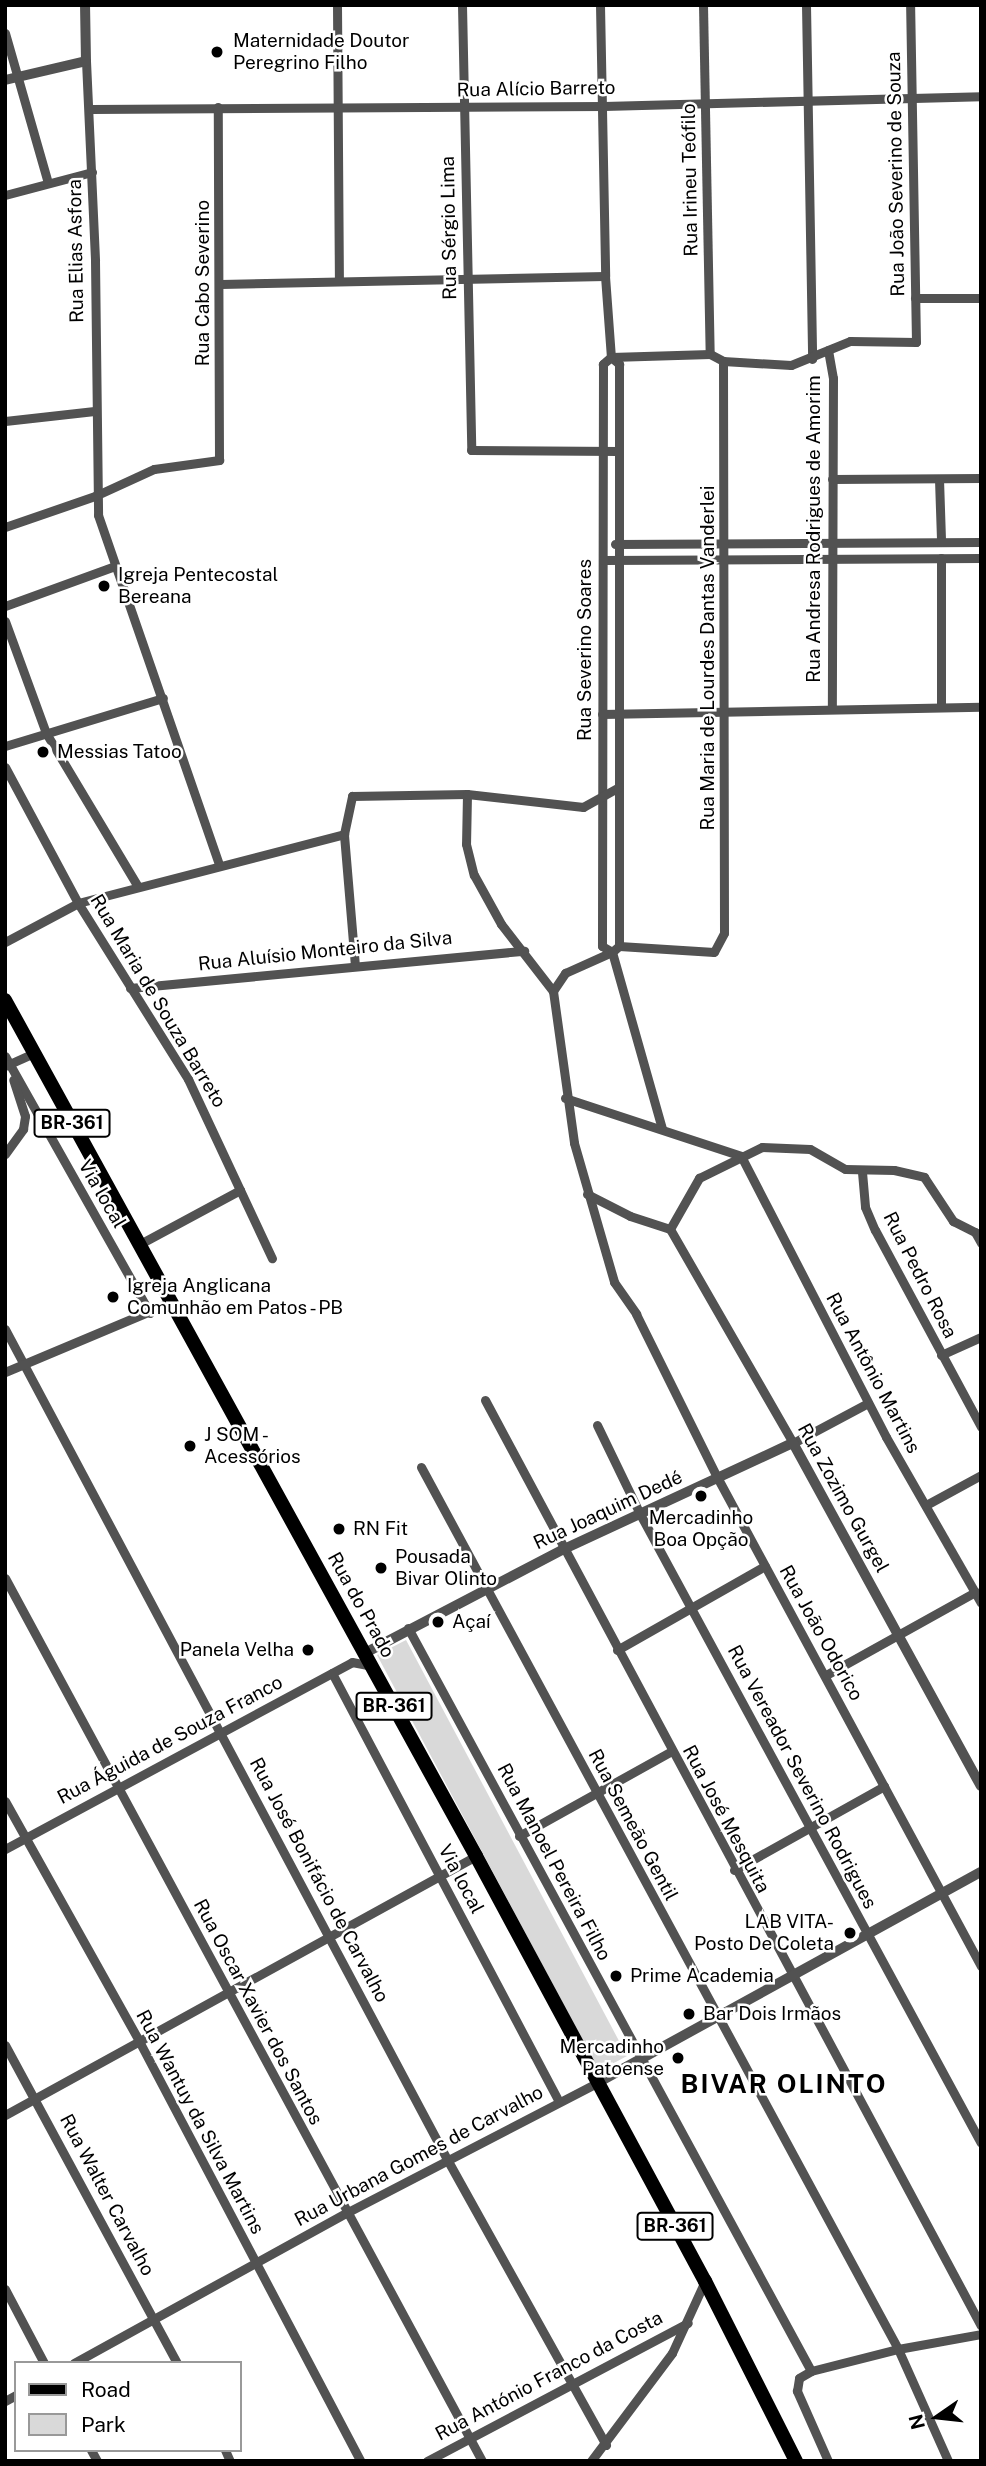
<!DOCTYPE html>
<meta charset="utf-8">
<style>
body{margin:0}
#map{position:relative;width:986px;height:2466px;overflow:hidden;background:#fff;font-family:"Public Sans",sans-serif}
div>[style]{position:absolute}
.green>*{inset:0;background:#d9d9d9}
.minor>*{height:9px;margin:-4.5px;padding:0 4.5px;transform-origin:4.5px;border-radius:4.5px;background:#525252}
.tertiary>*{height:10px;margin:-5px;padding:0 5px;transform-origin:5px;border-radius:5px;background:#525252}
.primary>*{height:14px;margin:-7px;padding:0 7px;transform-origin:7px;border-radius:7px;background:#000}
.dots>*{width:19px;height:19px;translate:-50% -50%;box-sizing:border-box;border:4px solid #fff;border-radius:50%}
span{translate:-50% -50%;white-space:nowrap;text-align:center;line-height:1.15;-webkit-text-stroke:5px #fff;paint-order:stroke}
.shield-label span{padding:2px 5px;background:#fff;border:2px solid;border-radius:5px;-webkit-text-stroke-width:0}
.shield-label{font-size:18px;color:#000;font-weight:700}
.poi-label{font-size:19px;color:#000}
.left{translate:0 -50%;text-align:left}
.right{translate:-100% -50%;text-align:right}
.street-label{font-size:19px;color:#000}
.district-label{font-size:26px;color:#000;font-weight:700;letter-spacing:2px}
.frame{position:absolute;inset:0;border:7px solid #000;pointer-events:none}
.legend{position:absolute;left:14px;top:2361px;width:228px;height:91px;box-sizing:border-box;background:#fff;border:2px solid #999;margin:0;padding:9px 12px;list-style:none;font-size:21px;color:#000}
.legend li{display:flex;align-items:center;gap:14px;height:35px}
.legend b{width:35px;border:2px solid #999}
.north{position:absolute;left:902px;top:2382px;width:70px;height:70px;-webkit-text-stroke:5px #fff;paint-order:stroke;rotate:256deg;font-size:19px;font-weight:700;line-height:28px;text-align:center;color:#000}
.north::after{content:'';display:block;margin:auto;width:24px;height:32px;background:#000;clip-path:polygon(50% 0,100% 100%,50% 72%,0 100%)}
</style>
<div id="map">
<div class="green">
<i style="clip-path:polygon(406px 1640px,627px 2056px,599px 2071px,377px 1655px)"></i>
</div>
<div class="minor">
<i style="left:337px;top:5px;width:276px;rotate:89.6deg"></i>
<i style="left:462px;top:5px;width:445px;rotate:88.8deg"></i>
<i style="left:471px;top:450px;width:147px;rotate:0.4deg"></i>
<i style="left:600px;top:5px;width:271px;rotate:88.9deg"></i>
<i style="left:605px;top:276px;width:81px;rotate:85.8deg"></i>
<i style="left:611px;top:357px;width:11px;rotate:41deg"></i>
<i style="left:619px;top:364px;width:582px;rotate:90deg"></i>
<i style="left:703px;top:5px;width:349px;rotate:88.9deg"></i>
<i style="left:806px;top:5px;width:354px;rotate:89deg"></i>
<i style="left:5px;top:33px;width:156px;rotate:74deg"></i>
<i style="left:86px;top:61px;width:200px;rotate:87.4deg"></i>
<i style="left:95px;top:261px;width:254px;rotate:89.3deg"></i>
<i style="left:98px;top:515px;width:370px;rotate:70.9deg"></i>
<i style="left:91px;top:109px;width:513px;rotate:-0.34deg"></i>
<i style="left:604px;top:106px;width:377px;rotate:-1.5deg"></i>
<i style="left:5px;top:195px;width:90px;rotate:-14.8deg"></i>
<i style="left:221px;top:284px;width:384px;rotate:-1.2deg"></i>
<i style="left:915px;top:298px;width:66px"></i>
<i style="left:828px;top:350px;width:28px;rotate:80deg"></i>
<i style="left:833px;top:378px;width:330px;rotate:90.2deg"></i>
<i style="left:611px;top:357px;width:99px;rotate:-1.7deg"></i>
<i style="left:710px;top:354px;width:15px;rotate:28deg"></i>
<i style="left:723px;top:361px;width:68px;rotate:3.4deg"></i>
<i style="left:791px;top:365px;width:64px;rotate:-22.1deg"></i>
<i style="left:850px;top:341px;width:66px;rotate:0.9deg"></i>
<i style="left:916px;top:342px;width:337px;rotate:-91deg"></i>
<i style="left:611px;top:357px;width:11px;rotate:139deg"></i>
<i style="left:603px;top:364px;width:582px;rotate:90.1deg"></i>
<i style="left:602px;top:946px;width:12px;rotate:31deg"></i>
<i style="left:612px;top:952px;width:9px;rotate:-41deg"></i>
<i style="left:5px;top:421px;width:90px;rotate:-6.4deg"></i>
<i style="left:832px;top:479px;width:149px;rotate:-0.4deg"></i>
<i style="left:939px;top:479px;width:61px;rotate:88.1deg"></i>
<i style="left:5px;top:527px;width:95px;rotate:-19deg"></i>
<i style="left:95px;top:496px;width:65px;rotate:-24.6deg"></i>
<i style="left:154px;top:469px;width:66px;rotate:-7.9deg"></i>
<i style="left:219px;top:460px;width:353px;rotate:-90.2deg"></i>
<i style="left:615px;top:544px;width:366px;rotate:-0.3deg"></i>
<i style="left:603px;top:560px;width:378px;rotate:-0.3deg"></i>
<i style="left:5px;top:606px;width:117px;rotate:-20deg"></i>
<i style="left:5px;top:621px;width:119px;rotate:69.9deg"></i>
<i style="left:46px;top:733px;width:179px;rotate:59.1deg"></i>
<i style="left:941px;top:706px;width:148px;rotate:-90deg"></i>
<i style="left:602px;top:714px;width:379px;rotate:-1.1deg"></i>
<i style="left:5px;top:746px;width:165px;rotate:-16.9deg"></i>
<i style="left:5px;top:767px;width:154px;rotate:61.8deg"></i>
<i style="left:78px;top:903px;width:208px;rotate:58deg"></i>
<i style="left:188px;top:1079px;width:198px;rotate:64.9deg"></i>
<i style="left:467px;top:794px;width:50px;rotate:91.1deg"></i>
<i style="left:466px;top:844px;width:32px;rotate:76deg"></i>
<i style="left:474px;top:875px;width:56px;rotate:61.1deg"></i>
<i style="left:501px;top:924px;width:85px;rotate:52.2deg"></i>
<i style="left:553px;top:991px;width:153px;rotate:82.1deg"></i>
<i style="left:574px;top:1143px;width:145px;rotate:73.9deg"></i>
<i style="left:614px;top:1282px;width:39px;rotate:55deg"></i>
<i style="left:636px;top:1314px;width:182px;rotate:63.6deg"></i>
<i style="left:717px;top:1477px;width:556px;rotate:61.64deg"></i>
<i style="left:5px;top:942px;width:83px;rotate:-28.1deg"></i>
<i style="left:78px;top:903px;width:275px;rotate:-14.5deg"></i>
<i style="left:619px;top:946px;width:95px;rotate:3.6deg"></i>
<i style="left:714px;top:952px;width:21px;rotate:-62deg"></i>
<i style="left:724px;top:933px;width:572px;rotate:-90.1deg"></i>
<i style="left:355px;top:966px;width:132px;rotate:-94.8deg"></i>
<i style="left:344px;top:834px;width:39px;rotate:-78deg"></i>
<i style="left:352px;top:796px;width:115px;rotate:-1deg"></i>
<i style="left:467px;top:794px;width:117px;rotate:6.4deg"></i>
<i style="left:583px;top:807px;width:41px;rotate:-29.1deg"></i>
<i style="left:130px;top:988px;width:396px;rotate:-5.4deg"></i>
<i style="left:553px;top:991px;width:22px;rotate:-56deg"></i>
<i style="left:565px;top:973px;width:51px;rotate:-24.1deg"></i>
<i style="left:612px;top:952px;width:184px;rotate:74.2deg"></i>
<i style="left:5px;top:1056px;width:295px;rotate:60.6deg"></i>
<i style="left:5px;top:1066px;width:32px;rotate:-24deg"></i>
<i style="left:565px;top:1098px;width:185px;rotate:18.2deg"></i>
<i style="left:741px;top:1156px;width:316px;rotate:62.7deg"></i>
<i style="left:886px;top:1437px;width:191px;rotate:60.2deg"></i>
<i style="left:5px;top:1154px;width:31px;rotate:-54deg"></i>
<i style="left:23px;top:1129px;width:13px;rotate:-81deg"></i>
<i style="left:25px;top:1116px;width:38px;rotate:-108deg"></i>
<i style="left:862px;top:1172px;width:35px;rotate:85deg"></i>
<i style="left:865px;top:1207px;width:25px;rotate:67deg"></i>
<i style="left:875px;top:1230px;width:224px;rotate:61.7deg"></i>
<i style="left:587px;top:1194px;width:48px;rotate:27.1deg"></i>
<i style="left:630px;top:1216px;width:42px;rotate:18deg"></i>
<i style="left:670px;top:1229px;width:59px;rotate:-60.4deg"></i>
<i style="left:699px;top:1178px;width:70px;rotate:-26.2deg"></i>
<i style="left:762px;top:1147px;width:48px;rotate:2.4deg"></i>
<i style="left:810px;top:1149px;width:40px;rotate:29.7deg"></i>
<i style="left:845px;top:1169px;width:49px;rotate:1.2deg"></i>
<i style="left:894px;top:1170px;width:31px;rotate:13deg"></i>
<i style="left:924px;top:1177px;width:53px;rotate:56.6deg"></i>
<i style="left:953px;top:1221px;width:25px;rotate:27deg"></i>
<i style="left:975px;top:1232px;width:13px;rotate:61deg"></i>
<i style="left:670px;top:1229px;width:247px;rotate:60.1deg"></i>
<i style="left:793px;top:1443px;width:85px;rotate:-28.1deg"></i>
<i style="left:138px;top:1245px;width:116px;rotate:-28.3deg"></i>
<i style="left:5px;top:1329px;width:943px;rotate:61.97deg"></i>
<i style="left:448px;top:2161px;width:325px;rotate:60.9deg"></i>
<i style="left:941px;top:1355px;width:44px;rotate:-24.2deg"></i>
<i style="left:5px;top:1372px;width:178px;rotate:-22.8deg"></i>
<i style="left:485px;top:1400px;width:1050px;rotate:61.82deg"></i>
<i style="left:597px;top:1425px;width:99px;rotate:64.2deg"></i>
<i style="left:640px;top:1514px;width:715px;rotate:61.54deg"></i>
<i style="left:421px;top:1467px;width:1003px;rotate:61.59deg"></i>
<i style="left:898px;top:2349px;width:123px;rotate:65.9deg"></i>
<i style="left:926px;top:1505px;width:63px;rotate:-28.6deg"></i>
<i style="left:5px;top:1578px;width:1004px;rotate:61.62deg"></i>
<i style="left:408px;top:1628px;width:845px;rotate:61.52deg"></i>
<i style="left:617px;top:1650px;width:170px;rotate:-29.6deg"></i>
<i style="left:332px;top:1673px;width:484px;rotate:62.1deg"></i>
<i style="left:826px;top:1675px;width:171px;rotate:-29.1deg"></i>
<i style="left:5px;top:1801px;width:275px;rotate:60.8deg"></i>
<i style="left:139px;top:2041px;width:475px;rotate:62.2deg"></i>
<i style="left:519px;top:1836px;width:173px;rotate:-29.1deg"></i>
<i style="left:5px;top:1849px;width:394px;rotate:-28.3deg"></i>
<i style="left:352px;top:1662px;width:20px;rotate:11deg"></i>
<i style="left:734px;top:1870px;width:172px;rotate:-29.2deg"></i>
<i style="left:5px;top:2045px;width:362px;rotate:61.6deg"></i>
<i style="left:5px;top:2115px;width:538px;rotate:-28.81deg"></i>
<i style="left:5px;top:2289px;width:84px;rotate:62.2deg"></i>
<i style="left:74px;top:2363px;width:311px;rotate:-28.9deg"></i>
<i style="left:346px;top:2213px;width:283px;rotate:-27.4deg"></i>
<i style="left:5px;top:2401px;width:13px;rotate:-29deg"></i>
<i style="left:91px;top:2450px;width:13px;rotate:61deg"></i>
<i style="left:225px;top:2450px;width:12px;rotate:66deg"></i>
<i style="left:427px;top:2461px;width:295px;rotate:-27.9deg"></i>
<i style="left:591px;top:2461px;width:135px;rotate:-53.1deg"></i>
<i style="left:672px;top:2353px;width:79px;rotate:-65.4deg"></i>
<i style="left:828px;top:2461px;width:77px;rotate:-113.9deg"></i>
<i style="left:797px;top:2391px;width:13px;rotate:-81deg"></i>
<i style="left:799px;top:2378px;width:14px;rotate:-30deg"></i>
<i style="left:811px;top:2371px;width:90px;rotate:-14.2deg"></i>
<i style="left:898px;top:2349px;width:84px;rotate:-10.2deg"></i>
</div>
<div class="tertiary">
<i style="left:5px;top:80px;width:83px;rotate:-13.2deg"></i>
<i style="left:86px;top:61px;width:56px;rotate:-91deg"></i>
<i style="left:365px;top:1653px;width:222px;rotate:-27.6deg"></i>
<i style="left:562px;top:1550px;width:255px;rotate:-24.9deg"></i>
<i style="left:793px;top:1443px;width:391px;rotate:61.3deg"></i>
<i style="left:597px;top:2083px;width:438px;rotate:-28.8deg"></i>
</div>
<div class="primary">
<i style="left:5px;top:1000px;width:977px;rotate:61.18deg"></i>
<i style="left:476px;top:1856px;width:483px;rotate:61.7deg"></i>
<i style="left:705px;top:2281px;width:202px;rotate:63.2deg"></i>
</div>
<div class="dots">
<i style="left:217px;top:52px;background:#000"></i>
<i style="left:104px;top:586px;background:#000"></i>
<i style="left:43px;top:752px;background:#000"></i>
<i style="left:113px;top:1297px;background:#000"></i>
<i style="left:190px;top:1446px;background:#000"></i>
<i style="left:701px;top:1496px;background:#000"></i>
<i style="left:339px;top:1529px;background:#000"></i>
<i style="left:381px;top:1568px;background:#000"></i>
<i style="left:438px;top:1622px;background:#000"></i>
<i style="left:308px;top:1650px;background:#000"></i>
<i style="left:850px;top:1933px;background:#000"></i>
<i style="left:616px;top:1976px;background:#000"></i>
<i style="left:689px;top:2014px;background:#000"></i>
<i style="left:678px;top:2058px;background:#000"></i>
</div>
<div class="shield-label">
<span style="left:72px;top:1123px">BR-361</span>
<span style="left:394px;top:1706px">BR-361</span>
<span style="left:675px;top:2226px">BR-361</span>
</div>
<div class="poi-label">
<span class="left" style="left:233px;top:52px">Maternidade Doutor<br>Peregrino Filho</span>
<span class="left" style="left:118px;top:586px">Igreja Pentecostal<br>Bereana</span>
<span class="left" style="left:57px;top:752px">Messias Tatoo</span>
<span class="left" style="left:127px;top:1297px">Igreja Anglicana<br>Comunhão em Patos - PB</span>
<span class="left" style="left:204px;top:1446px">J SOM -<br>Acessórios</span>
<span style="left:701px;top:1529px">Mercadinho<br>Boa Opção</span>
<span class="left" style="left:353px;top:1529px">RN Fit</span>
<span class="left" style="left:395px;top:1568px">Pousada<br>Bivar Olinto</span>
<span class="left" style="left:452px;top:1622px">Açaí</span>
<span class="right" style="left:294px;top:1650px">Panela Velha</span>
<span class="right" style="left:834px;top:1933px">LAB VITA-<br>Posto De Coleta</span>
<span class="left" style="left:630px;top:1976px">Prime Academia</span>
<span class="left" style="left:703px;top:2014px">Bar Dois Irmãos</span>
<span class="right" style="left:664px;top:2058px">Mercadinho<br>Patoense</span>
</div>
<div class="street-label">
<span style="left:536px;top:89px;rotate:-1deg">Rua Alício Barreto</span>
<span style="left:896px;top:174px;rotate:-91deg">Rua João Severino de Souza</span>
<span style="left:690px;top:180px;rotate:-91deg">Rua Irineu Teófilo</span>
<span style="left:449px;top:228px;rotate:-91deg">Rua Sérgio Lima</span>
<span style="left:76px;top:251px;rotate:-91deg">Rua Elias Asfora</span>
<span style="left:203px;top:283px;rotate:-90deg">Rua Cabo Severino</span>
<span style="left:814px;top:529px;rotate:-90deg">Rua Andresa Rodrigues de Amorim</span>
<span style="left:585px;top:650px;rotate:-90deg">Rua Severino Soares</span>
<span style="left:708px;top:658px;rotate:-90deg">Rua Maria de Lourdes Dantas Vanderlei</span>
<span style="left:325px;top:951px;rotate:-6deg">Rua Aluísio Monteiro da Silva</span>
<span style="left:158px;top:1001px;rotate:59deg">Rua Maria de Souza Barreto</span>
<span style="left:102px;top:1194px;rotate:60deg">Via local</span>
<span style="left:920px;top:1275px;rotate:63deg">Rua Pedro Rosa</span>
<span style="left:873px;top:1373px;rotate:62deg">Rua Antônio Martins</span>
<span style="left:843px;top:1498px;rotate:61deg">Rua Zozimo Gurgel</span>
<span style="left:608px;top:1510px;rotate:-25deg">Rua Joaquim Dedé</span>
<span style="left:361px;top:1605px;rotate:61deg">Rua do Prado</span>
<span style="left:821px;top:1633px;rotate:61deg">Rua João Odorico</span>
<span style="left:170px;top:1740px;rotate:-28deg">Rua Águida de Souza Franco</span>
<span style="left:802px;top:1777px;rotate:62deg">Rua Vereador Severino Rodrigues</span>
<span style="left:726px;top:1819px;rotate:62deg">Rua José Mesquita</span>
<span style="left:633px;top:1825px;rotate:62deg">Rua Semeão Gentil</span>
<span style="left:554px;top:1862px;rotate:62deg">Rua Manoel Pereira Filho</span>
<span style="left:461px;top:1879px;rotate:62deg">Via local</span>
<span style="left:319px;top:1880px;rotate:62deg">Rua José Bonifácio de Carvalho</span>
<span style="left:258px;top:2012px;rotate:62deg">Rua Oscar Xavier dos Santos</span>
<span style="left:200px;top:2122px;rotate:62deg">Rua Wantuy da Silva Martins</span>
<span style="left:419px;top:2156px;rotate:-28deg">Rua Urbana Gomes de Carvalho</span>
<span style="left:107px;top:2195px;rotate:62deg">Rua Walter Carvalho</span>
<span style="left:549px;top:2376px;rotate:-28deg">Rua António Franco da Costa</span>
</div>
<div class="district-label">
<span style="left:784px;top:2084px">BIVAR OLINTO</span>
</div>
<div class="frame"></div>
<ul class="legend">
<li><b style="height:9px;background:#000"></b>Road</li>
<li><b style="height:19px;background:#d9d9d9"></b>Park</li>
</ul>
<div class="north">N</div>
</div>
